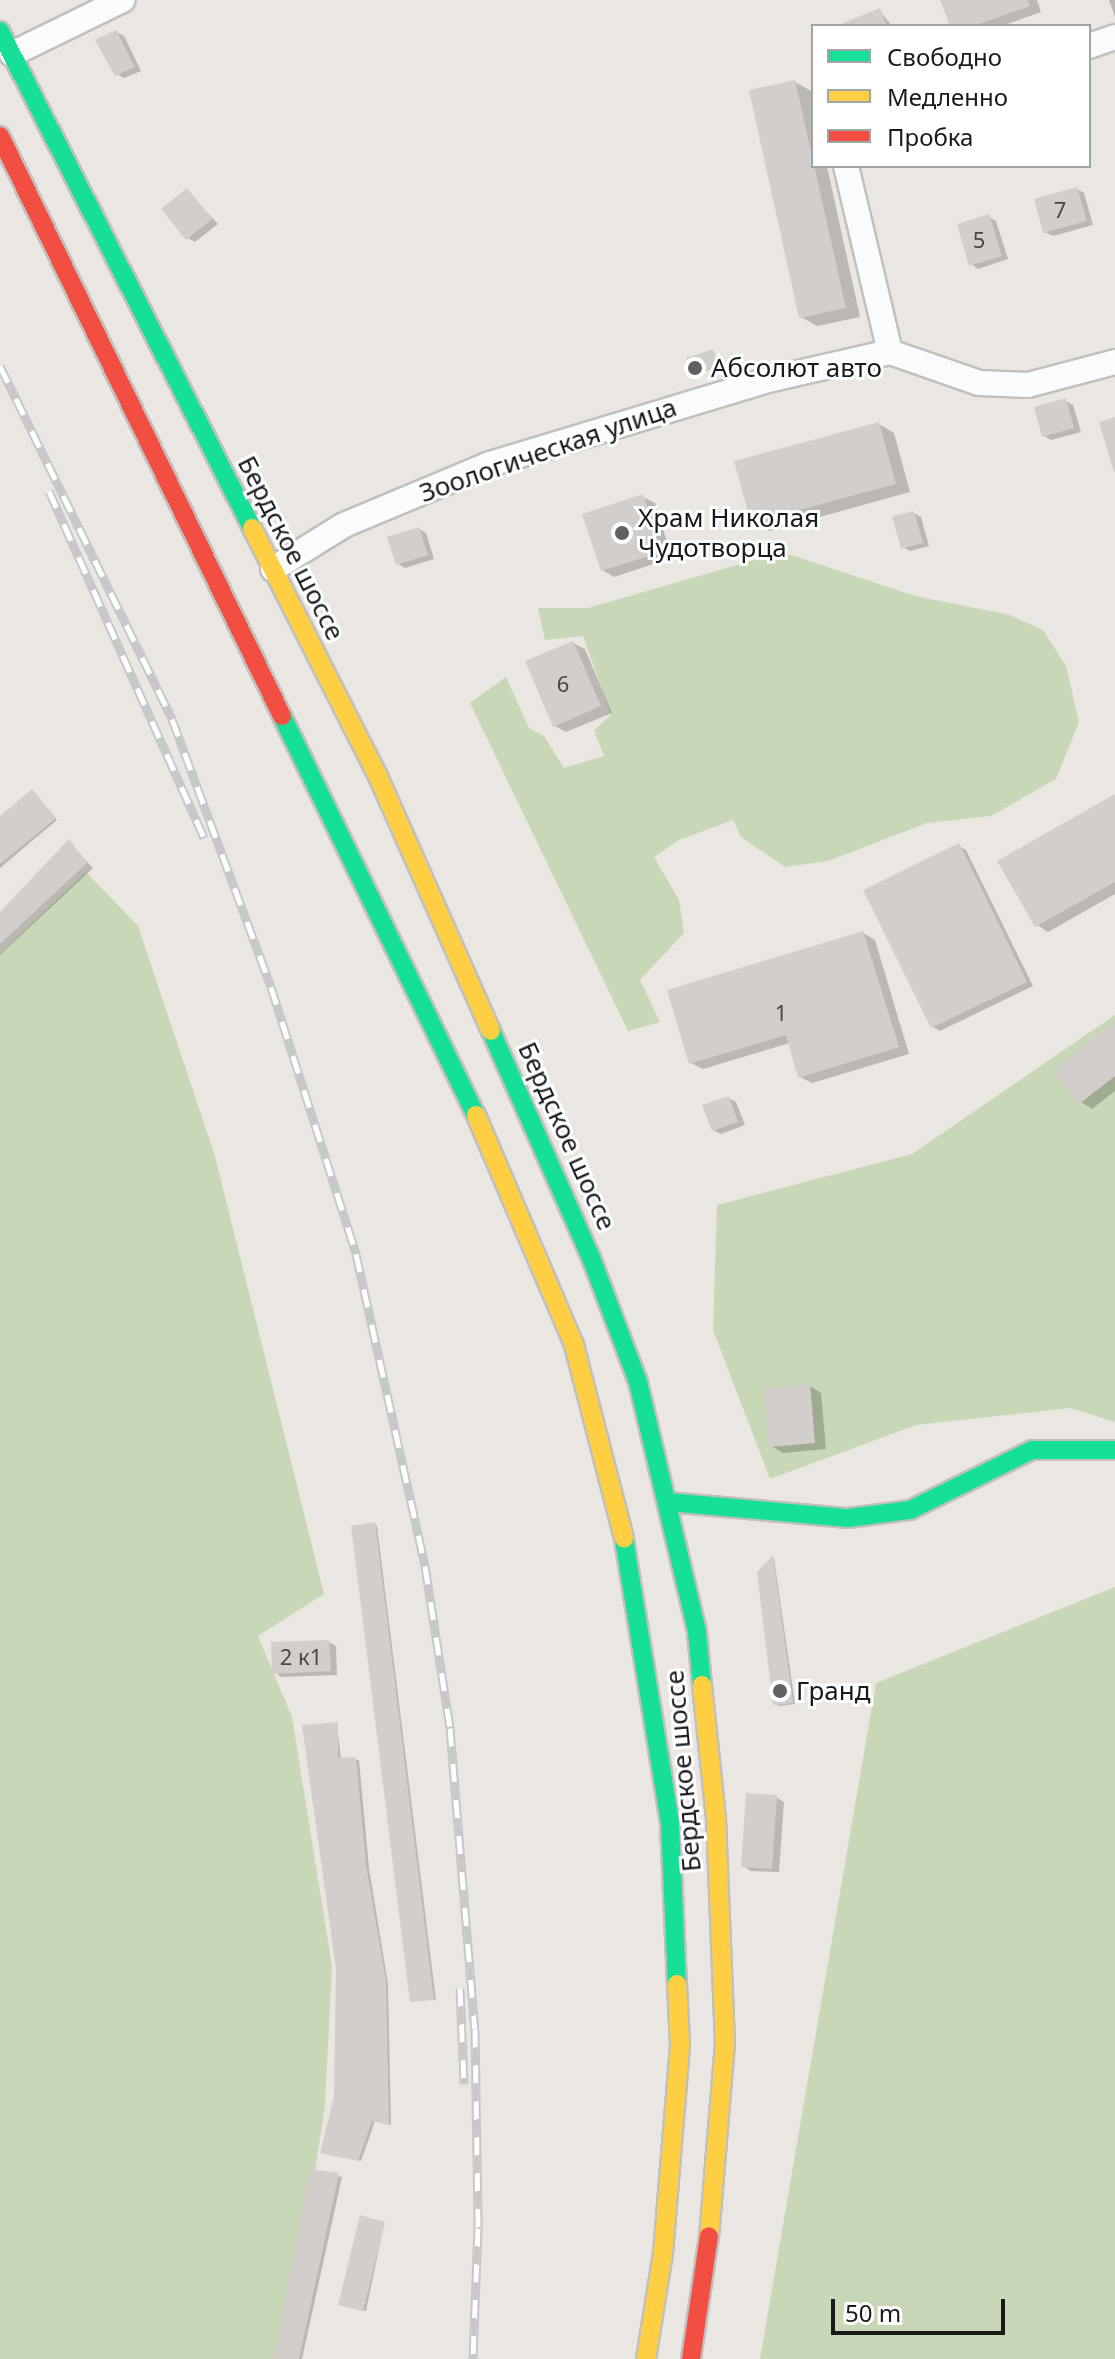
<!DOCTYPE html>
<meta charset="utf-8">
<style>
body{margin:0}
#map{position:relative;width:1115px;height:2359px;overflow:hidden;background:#eae6e2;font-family:"Noto Sans",sans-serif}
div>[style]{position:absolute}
.forest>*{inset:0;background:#c8d8b7}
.shadow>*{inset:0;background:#0003}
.building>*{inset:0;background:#d2cecb}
.roads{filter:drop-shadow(2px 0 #c2c0be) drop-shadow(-2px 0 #c2c0be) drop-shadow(0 2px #c2c0be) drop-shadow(0 -2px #c2c0be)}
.street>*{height:24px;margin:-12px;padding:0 12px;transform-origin:12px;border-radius:12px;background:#fcfbfb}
.fast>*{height:18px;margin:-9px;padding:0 9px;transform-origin:9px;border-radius:9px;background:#16e098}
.slow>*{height:18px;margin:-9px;padding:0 9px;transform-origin:9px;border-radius:9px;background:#ffcf43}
.jam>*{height:18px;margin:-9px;padding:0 9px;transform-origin:9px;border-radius:9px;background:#f24e42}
.rail>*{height:9px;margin-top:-4.5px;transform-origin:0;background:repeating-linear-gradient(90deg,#fff 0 18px,#c9c8c8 0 36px);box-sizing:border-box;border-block:2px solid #c9c8c8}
.dots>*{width:22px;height:22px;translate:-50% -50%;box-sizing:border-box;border:4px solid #fff;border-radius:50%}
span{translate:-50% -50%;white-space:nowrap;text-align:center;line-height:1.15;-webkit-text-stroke:6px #fff;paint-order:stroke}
.number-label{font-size:22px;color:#484746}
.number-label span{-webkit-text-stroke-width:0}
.poi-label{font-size:26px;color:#1a1a1a}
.left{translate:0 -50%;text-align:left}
.street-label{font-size:26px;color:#1a1a1a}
.legend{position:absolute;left:811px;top:24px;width:280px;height:144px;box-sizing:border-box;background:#fff;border:2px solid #a3a3a3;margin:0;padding:10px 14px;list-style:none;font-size:24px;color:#1a1a1a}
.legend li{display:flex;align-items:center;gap:16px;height:40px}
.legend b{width:40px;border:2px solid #a3a3a3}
.scale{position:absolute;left:831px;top:2299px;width:174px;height:36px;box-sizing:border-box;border:4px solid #1a1a1a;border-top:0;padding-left:10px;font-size:24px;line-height:28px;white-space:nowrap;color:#1a1a1a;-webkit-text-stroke:6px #fff;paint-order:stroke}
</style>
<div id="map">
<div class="forest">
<i style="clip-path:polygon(782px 552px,915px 596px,1010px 615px,1043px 630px,1066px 666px,1079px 722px,1056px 779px,991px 816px,927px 823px,828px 861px,785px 867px,741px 837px,733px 820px,679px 840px,654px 857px,679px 900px,684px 933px,640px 980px,660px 1022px,628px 1031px,470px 703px,506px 677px,529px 728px,544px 736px,564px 768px,604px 756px,594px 730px,611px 715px,583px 636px,545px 640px,538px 608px,588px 608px)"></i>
<i style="clip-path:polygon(86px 872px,138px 926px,215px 1156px,324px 1594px,258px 1636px,292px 1717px,332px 1966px,325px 2105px,287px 2359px,0 2359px,0 954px)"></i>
<i style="clip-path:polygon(1115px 1015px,1115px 1422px,1070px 1408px,916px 1425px,770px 1479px,713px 1330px,717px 1205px,912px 1154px)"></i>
<i style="clip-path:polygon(1115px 1587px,1115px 2359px,760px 2359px,876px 1683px)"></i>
</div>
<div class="shadow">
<i style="clip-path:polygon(943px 0,1037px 0,1041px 12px,1002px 26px,952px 26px)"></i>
<i style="clip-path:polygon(1109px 0,1115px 0,1115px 17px)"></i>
<i style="clip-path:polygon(880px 11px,892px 26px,844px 26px)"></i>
<i style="clip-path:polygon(116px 32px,124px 36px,141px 71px,124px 78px,117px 74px)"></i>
<i style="clip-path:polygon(795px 82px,811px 91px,813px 166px,827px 166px,860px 317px,817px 326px,801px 317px)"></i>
<i style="clip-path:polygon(1077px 189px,1084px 193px,1093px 225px,1053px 236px,1045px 232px)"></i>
<i style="clip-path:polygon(187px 191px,218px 224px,195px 242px,188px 238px)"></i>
<i style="clip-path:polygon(989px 217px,996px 221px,1008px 259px,978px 269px,971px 264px)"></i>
<i style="clip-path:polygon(713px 352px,721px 367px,693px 374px)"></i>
<i style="clip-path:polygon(1066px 401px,1073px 405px,1081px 432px,1051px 440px,1044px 436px)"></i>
<i style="clip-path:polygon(879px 424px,894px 433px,910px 492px,769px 531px,753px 522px)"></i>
<i style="clip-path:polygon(643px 497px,655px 503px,672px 558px,614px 577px,602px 570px)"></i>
<i style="clip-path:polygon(914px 513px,921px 517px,929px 546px,910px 551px,903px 547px)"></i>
<i style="clip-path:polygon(419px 529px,426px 533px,434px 559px,405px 568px,398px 564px)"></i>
<i style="clip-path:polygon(573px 643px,585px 649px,612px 713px,566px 732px,555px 726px)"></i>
<i style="clip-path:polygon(32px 791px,57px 820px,0 868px,0 818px)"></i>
<i style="clip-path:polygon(1115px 797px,1115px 894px,1048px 932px,1037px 925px)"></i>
<i style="clip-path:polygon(69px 842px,93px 868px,0 955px,0 915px)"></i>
<i style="clip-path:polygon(958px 846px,966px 850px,1033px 986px,940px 1031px,933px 1027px)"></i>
<i style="clip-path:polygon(863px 933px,875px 940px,909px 1054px,812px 1083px,800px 1077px,790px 1043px,703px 1069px,691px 1063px)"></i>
<i style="clip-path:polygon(1115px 1023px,1115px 1091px,1092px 1109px,1081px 1102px)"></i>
<i style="clip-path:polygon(729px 1098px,736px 1102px,745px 1125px,721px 1134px,713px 1130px)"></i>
<i style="clip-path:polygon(810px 1386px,821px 1393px,826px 1449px,783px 1453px,771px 1446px)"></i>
<i style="clip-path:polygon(374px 1524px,377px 1526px,436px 2000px,412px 2000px)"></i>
<i style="clip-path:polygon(774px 1558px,795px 1704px,778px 1706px,759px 1572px)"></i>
<i style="clip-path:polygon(329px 1642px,336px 1646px,337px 1675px,281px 1677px,274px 1672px)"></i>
<i style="clip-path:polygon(337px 1724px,341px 1760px,359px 1760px,369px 1868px,388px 1984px,391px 2125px,375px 2121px,361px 2161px,325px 2154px,336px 2096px)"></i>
<i style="clip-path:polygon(776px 1797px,784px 1802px,779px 1872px,751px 1871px,743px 1866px)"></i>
<i style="clip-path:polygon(312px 2171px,342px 2177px,302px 2359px,276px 2359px)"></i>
<i style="clip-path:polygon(384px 2224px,366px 2311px,343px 2306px)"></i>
</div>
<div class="building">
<i style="clip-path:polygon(940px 0,1028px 0,1030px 6px,974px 26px,950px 26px)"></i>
<i style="clip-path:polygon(880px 8px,887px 26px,836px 26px)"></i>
<i style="clip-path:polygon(116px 30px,135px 67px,115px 76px,95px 40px)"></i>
<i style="clip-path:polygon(795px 80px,846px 308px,799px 318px,749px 90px)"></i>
<i style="clip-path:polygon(1077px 187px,1087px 221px,1043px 233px,1034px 199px)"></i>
<i style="clip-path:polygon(187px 188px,212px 219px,186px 240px,161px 209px)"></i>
<i style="clip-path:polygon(989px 214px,1002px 256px,969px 266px,957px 224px)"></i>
<i style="clip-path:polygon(713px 349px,719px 366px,692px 375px,686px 358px)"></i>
<i style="clip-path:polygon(1066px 398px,1074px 428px,1042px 437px,1034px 407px)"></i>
<i style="clip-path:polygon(1115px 417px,1115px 472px,1114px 472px,1099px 422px)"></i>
<i style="clip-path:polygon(879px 422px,896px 484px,751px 523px,734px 461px)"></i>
<i style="clip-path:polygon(643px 494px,662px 552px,601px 571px,582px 514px)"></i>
<i style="clip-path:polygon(914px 511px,923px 543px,901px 549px,892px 516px)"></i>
<i style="clip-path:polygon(419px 527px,428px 555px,396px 565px,387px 537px)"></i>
<i style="clip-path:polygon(573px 641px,601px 706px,553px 727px,525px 661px)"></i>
<i style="clip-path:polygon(32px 789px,56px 818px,0 864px,0 816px)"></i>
<i style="clip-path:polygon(1115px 794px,1115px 882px,1035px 927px,997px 861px)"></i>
<i style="clip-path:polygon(69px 839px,87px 863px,0 944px,0 912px)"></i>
<i style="clip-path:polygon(959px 843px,1027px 982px,931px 1028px,863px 890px)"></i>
<i style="clip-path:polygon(863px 931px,899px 1047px,798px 1078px,786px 1035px,689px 1064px,667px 990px)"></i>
<i style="clip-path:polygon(1115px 1021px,1115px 1076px,1079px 1104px,1053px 1070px)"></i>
<i style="clip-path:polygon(729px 1096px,738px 1122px,712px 1131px,702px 1105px)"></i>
<i style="clip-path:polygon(810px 1384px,815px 1443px,769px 1447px,764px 1388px)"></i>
<i style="clip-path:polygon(375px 1522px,434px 2000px,410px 2002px,351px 1526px)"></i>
<i style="clip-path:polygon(773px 1555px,793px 1703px,773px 1705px,757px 1572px)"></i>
<i style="clip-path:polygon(329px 1640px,331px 1671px,272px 1674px,271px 1642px)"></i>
<i style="clip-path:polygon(338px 1722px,338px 1758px,356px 1757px,366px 1865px,386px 1981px,389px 2125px,372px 2121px,358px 2161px,320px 2153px,334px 2096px,336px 1969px,302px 1725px)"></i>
<i style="clip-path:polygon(746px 1793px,777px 1795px,772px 1869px,741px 1867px)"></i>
<i style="clip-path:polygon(310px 2169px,339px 2173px,299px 2359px,274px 2359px)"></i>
<i style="clip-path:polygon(360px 2215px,385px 2222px,363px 2311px,338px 2305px)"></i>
</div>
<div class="roads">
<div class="street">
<i style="left:1089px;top:46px;width:28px;rotate:-19deg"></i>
<i style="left:12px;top:54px;width:123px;rotate:-26.1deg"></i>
<i style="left:846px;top:166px;width:191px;rotate:76.7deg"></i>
<i style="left:273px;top:569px;width:84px;rotate:-31.8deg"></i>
<i style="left:344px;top:525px;width:158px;rotate:-22.7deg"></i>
<i style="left:490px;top:464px;width:295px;rotate:-16.8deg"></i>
<i style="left:772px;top:379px;width:121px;rotate:-12.9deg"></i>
<i style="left:890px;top:352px;width:94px;rotate:19.2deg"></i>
<i style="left:979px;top:383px;width:49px;rotate:2.3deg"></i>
<i style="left:1028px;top:385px;width:90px;rotate:-14.8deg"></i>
</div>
<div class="fast">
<i style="left:0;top:31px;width:557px;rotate:63.11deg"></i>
<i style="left:282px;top:716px;width:444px;rotate:64.1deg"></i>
<i style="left:491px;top:1031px;width:245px;rotate:66.2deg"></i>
<i style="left:590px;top:1255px;width:136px;rotate:69.3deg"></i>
<i style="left:638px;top:1382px;width:257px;rotate:76.7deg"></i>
<i style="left:697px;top:1632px;width:53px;rotate:84.6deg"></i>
<i style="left:668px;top:1502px;width:181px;rotate:5.1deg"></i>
<i style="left:848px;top:1518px;width:63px;rotate:-7.4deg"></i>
<i style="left:910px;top:1510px;width:136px;rotate:-26.2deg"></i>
<i style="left:1032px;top:1450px;width:83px"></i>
<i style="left:624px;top:1539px;width:289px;rotate:80.8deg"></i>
<i style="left:670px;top:1824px;width:160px;rotate:87.5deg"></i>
</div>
<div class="slow">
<i style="left:252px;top:528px;width:276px;rotate:63.1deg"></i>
<i style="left:377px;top:774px;width:281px;rotate:66.1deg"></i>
<i style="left:476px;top:1115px;width:250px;rotate:66.9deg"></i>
<i style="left:574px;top:1345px;width:200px;rotate:75.5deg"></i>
<i style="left:702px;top:1685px;width:135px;rotate:84deg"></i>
<i style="left:716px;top:1819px;width:224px;rotate:87.7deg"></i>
<i style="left:725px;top:2043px;width:194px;rotate:94.7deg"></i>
<i style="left:646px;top:2359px;width:107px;rotate:-80.9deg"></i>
<i style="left:663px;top:2253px;width:209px;rotate:-85.3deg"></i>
<i style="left:680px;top:2045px;width:61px;rotate:-92.8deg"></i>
</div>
<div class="jam">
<i style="left:0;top:136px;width:645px;rotate:64.07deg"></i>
<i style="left:691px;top:2359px;width:124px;rotate:-81.7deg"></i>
</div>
</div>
<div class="rail">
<i style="left:0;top:366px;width:393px;rotate:64deg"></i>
<i style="left:172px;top:719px;width:286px;rotate:69.7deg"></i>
<i style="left:271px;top:987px;width:280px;rotate:72.3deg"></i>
<i style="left:356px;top:1254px;width:320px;rotate:77.5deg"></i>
<i style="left:425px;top:1566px;width:164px;rotate:81.2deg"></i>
<i style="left:450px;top:1728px;width:302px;rotate:85.3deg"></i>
<i style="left:475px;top:2029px;width:199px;rotate:89.1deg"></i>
<i style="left:478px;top:2228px;width:131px;rotate:92.2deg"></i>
<i style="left:49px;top:491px;width:380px;rotate:65.9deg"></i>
<i style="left:460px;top:1988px;width:96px;rotate:87.6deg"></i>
</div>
<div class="dots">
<i style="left:695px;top:368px;background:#636160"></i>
<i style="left:622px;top:533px;background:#636160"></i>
<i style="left:780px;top:1691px;background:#636160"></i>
</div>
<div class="number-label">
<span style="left:1060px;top:210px">7</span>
<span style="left:979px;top:240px">5</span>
<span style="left:563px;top:684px">6</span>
<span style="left:781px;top:1013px">1</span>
<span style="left:301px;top:1657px">2 к1</span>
</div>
<div class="poi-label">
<span class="left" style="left:711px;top:368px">Абсолют авто</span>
<span class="left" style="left:638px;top:533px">Храм Николая<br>Чудотворца</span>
<span class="left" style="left:796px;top:1691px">Гранд</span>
</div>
<div class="street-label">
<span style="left:548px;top:450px;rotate:-19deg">Зоологическая улица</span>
<span style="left:291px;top:548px;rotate:63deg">Бердское шоссе</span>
<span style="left:567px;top:1136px;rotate:66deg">Бердское шоссе</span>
<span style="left:683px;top:1771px;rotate:-95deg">Бердское шоссе</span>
</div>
<ul class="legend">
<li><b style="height:10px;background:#16e098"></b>Свободно</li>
<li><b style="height:10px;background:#ffcf43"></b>Медленно</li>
<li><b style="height:10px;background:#f24e42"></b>Пробка</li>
</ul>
<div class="scale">50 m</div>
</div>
